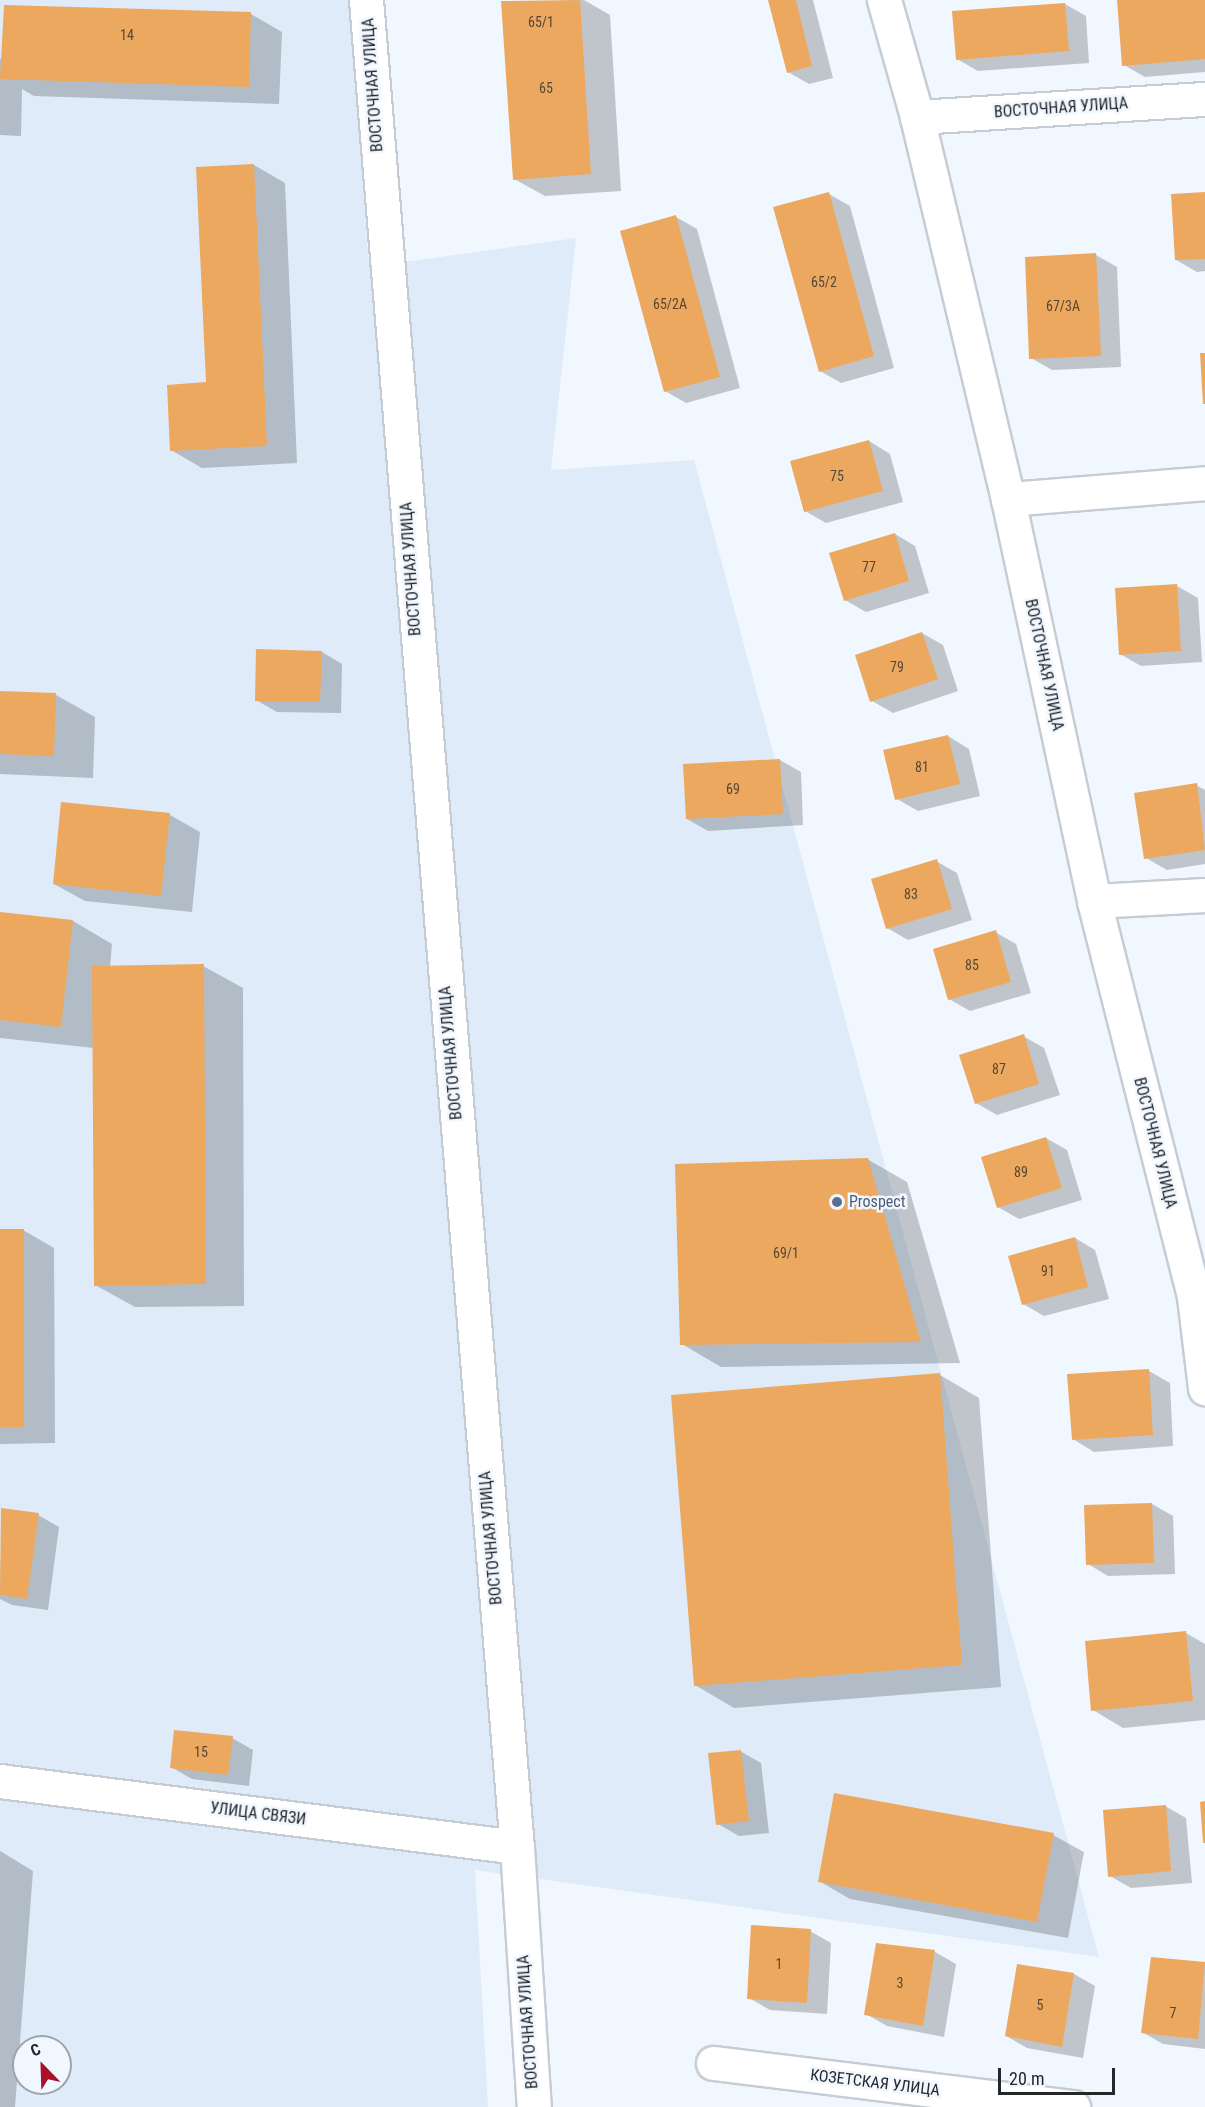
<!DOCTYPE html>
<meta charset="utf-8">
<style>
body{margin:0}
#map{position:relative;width:1205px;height:2107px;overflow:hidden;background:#f0f7ff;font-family:"Roboto Condensed",sans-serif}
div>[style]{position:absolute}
.built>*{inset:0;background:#dfebf9}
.shadow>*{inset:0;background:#0003}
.building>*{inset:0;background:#eca85f}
.roads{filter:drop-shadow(2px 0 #c5ccd4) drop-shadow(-2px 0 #c5ccd4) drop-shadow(0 2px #c5ccd4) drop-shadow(0 -2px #c5ccd4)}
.minor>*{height:33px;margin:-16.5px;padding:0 16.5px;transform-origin:16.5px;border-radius:16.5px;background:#fff}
.dots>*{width:16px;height:16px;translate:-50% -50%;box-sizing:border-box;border:3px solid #f0f7ff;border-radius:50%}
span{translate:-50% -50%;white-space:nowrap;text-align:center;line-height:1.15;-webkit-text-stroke:5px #f0f7ff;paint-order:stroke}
.number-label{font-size:14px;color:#564736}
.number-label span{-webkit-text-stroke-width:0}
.street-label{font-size:16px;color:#242729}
.service-label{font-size:16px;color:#4e5e75}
.left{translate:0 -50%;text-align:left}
.north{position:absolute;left:12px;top:2035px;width:60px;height:60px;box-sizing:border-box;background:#f0f7ff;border:2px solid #9ea4a9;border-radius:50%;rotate:337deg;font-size:16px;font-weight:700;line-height:24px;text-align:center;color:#242729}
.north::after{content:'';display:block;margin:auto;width:21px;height:27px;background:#a8112a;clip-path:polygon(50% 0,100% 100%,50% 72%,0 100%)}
.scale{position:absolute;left:998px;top:2068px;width:117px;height:27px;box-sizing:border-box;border:3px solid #242729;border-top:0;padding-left:8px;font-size:18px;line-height:21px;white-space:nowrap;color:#242729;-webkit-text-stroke:4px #f0f7ff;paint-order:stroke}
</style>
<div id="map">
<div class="built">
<i style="clip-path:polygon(evenodd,0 0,350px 0,369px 267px,576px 238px,551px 470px,694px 460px,1099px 1957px,475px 1870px,488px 2107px,0 2107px,0 0,24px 2047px,60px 2047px,60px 2083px,24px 2083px,24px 2047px)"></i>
</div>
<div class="shadow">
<i style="clip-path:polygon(584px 0,610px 15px,621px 191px,545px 196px,514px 179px,503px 3px)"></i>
<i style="clip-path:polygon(770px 0,813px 0,833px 78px,809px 84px,788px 72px)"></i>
<i style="clip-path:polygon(1119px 0,1205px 0,1205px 72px,1145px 77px,1124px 65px)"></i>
<i style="clip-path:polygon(1065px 4px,1086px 16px,1089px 63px,978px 71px,957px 59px)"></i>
<i style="clip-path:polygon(6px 6px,251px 14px,282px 32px,279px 104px,34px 96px,22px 89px,21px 136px,0 135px,0 59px,4px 59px)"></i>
<i style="clip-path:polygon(254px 165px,285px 183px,297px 463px,202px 468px,171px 450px,207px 384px)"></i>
<i style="clip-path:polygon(1205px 193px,1205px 271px,1197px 272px,1176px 260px)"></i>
<i style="clip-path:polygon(829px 194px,850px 206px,894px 368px,841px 383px,820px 371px)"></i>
<i style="clip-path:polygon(676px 217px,697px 229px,740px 388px,686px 403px,665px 391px)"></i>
<i style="clip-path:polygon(1096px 255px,1117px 267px,1121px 367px,1052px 370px,1031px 358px)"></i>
<i style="clip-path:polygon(869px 441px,890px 454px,903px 502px,826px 523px,805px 511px)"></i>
<i style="clip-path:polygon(895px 534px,915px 546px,929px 593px,866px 612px,845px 600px)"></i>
<i style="clip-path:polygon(1177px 586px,1198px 598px,1202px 662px,1141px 666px,1120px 654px)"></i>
<i style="clip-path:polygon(922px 633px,943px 645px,958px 691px,893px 713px,872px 701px)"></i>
<i style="clip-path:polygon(322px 652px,342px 664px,341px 713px,277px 712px,256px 700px)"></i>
<i style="clip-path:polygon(0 692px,56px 695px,95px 717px,93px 778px,0 774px)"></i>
<i style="clip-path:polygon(948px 736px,969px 749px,980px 796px,918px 811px,897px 799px)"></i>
<i style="clip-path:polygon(780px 760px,801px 772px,803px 825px,708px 831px,687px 819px)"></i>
<i style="clip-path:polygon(1196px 785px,1205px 790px,1205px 864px,1167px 870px,1146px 858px)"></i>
<i style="clip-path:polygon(62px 804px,170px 815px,200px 832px,192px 912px,85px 901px,54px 884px)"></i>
<i style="clip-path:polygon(936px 861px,957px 873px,972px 920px,908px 940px,887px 928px)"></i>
<i style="clip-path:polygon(0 913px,73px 921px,112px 944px,110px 967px,203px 966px,243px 988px,244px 1306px,135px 1307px,95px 1285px,94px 1048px,0 1038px)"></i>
<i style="clip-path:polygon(995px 932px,1016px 944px,1031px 993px,970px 1011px,949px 999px)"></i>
<i style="clip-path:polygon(1023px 1036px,1044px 1048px,1060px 1095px,997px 1115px,976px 1103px)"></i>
<i style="clip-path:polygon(1046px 1138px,1067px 1150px,1082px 1200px,1019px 1219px,998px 1207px)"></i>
<i style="clip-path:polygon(867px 1159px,907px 1182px,960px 1363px,721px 1367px,682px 1344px)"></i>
<i style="clip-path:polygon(0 1230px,23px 1230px,54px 1248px,55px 1443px,0 1444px)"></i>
<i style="clip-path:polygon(1075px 1238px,1095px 1250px,1109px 1299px,1044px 1316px,1023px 1304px)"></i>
<i style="clip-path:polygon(1149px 1371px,1170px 1383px,1173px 1446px,1094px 1452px,1073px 1439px)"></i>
<i style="clip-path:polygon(940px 1375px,979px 1398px,1001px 1687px,734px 1708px,695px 1685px)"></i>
<i style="clip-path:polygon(1152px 1504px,1173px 1516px,1175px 1574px,1108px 1576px,1088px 1564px)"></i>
<i style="clip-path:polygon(2px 1510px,38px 1515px,59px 1527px,48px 1610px,12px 1605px,0 1599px)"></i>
<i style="clip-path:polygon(1186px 1633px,1205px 1644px,1205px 1720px,1123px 1728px,1093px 1710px)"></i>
<i style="clip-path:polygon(232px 1738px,253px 1750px,249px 1786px,192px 1779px,171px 1767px)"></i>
<i style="clip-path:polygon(740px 1751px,761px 1763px,769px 1833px,739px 1836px,718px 1824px)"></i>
<i style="clip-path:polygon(1165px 1806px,1186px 1818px,1192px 1883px,1131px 1888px,1110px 1876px)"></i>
<i style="clip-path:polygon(1053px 1835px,1084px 1852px,1068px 1938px,850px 1899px,819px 1881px)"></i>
<i style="clip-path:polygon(0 1851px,33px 1871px,15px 2107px,0 2107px)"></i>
<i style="clip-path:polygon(810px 1931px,831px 1943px,827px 2014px,770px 2010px,749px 1998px)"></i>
<i style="clip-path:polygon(878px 1944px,935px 1952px,956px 1964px,944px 2037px,887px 2026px,866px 2014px)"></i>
<i style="clip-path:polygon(1152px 1958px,1205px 1963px,1205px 2049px,1163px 2044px,1142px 2032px)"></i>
<i style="clip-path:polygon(1018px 1966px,1074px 1974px,1095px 1986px,1083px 2058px,1027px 2048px,1006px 2036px)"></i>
</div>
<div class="building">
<i style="clip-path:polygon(580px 0,591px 174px,513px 180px,501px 1px)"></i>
<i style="clip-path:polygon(768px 0,796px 0,812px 66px,787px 73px)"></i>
<i style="clip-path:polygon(1117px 0,1205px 0,1205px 59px,1122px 66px)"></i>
<i style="clip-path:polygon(1065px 3px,1069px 51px,956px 60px,952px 11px)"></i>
<i style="clip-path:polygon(4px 5px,251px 12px,249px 87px,0 79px)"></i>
<i style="clip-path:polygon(254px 164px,267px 446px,170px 451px,167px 385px,206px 382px,196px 167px)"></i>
<i style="clip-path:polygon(829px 192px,874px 356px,819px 372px,773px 207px)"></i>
<i style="clip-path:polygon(1205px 192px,1205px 259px,1175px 260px,1171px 194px)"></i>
<i style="clip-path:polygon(676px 215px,720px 377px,664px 392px,620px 231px)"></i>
<i style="clip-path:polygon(1096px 253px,1101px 356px,1029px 359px,1025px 257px)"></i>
<i style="clip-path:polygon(1200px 353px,1205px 353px,1205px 404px,1203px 404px)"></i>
<i style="clip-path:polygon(869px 440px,883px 491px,804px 512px,790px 461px)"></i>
<i style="clip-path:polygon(895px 533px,909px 581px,844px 601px,829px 553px)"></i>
<i style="clip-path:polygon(1177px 584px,1181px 651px,1119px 655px,1115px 588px)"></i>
<i style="clip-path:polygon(922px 632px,938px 679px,870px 702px,855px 655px)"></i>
<i style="clip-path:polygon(256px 649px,322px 651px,320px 702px,255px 701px)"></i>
<i style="clip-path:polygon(0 691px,56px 693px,54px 756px,0 754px)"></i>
<i style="clip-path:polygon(948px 735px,960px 784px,895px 800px,883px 750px)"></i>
<i style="clip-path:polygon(780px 759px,783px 814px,686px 819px,683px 764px)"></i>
<i style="clip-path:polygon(1197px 783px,1205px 850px,1144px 859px,1134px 793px)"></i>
<i style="clip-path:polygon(61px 802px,170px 813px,161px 896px,53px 884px)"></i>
<i style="clip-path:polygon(937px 859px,952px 909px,886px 929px,871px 879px)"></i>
<i style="clip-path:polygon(0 912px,73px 920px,61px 1027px,0 1020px)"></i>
<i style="clip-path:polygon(996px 930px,1011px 982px,948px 1000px,933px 949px)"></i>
<i style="clip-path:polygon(204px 964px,206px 1284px,94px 1286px,92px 966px)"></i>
<i style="clip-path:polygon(1024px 1034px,1039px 1084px,975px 1104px,959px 1055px)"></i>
<i style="clip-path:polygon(1046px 1137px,1062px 1188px,997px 1208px,981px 1157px)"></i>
<i style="clip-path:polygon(868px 1158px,921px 1342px,680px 1345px,675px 1164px)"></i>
<i style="clip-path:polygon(0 1229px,24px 1229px,24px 1427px,0 1427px)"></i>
<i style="clip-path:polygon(1075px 1237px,1088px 1287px,1022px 1305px,1008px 1256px)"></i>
<i style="clip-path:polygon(1149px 1369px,1153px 1435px,1072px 1440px,1067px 1374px)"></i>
<i style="clip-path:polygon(940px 1373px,962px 1665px,694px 1686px,671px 1395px)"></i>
<i style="clip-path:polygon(1152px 1503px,1154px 1563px,1086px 1565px,1084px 1505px)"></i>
<i style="clip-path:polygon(1px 1508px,39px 1513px,27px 1599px,0 1595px)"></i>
<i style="clip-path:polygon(1186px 1631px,1193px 1701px,1091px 1711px,1085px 1641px)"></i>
<i style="clip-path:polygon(174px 1730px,233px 1736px,228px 1775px,170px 1768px)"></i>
<i style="clip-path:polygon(741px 1750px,749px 1821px,716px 1825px,708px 1753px)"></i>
<i style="clip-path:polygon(834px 1793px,1054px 1833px,1037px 1922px,818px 1882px)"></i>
<i style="clip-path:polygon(1205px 1801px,1205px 1843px,1203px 1843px,1200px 1802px)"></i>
<i style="clip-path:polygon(1166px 1805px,1171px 1871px,1108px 1877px,1103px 1810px)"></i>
<i style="clip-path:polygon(751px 1925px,811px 1929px,807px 2003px,747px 1999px)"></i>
<i style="clip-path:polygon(876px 1943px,935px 1950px,923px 2026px,864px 2015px)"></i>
<i style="clip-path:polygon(1151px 1957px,1205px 1962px,1198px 2039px,1141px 2033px)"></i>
<i style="clip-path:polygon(1017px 1964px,1074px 1973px,1062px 2047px,1005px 2036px)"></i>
</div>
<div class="roads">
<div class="minor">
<i style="left:366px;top:0;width:1853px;rotate:85.33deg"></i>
<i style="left:517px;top:1847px;width:261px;rotate:86.3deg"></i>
<i style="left:884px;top:0;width:122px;rotate:74.2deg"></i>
<i style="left:917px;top:117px;width:393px;rotate:76.6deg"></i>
<i style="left:1008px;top:499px;width:411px;rotate:77.9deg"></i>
<i style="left:1094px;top:901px;width:408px;rotate:75.8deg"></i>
<i style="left:1194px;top:1297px;width:92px;rotate:83.1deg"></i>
<i style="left:917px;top:117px;width:289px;rotate:-3.6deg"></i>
<i style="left:1008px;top:499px;width:198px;rotate:-4.6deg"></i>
<i style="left:1094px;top:901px;width:111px;rotate:-3.1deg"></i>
<i style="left:0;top:1781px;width:521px;rotate:7.28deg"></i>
<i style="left:713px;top:2063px;width:363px;rotate:7deg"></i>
</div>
</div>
<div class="dots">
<i style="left:837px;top:1202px;background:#5c6f8a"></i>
</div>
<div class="number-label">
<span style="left:541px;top:22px">65/1</span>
<span style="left:127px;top:35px">14</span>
<span style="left:546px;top:88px">65</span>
<span style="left:824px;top:282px">65/2</span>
<span style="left:670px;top:304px">65/2А</span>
<span style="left:1063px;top:306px">67/3А</span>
<span style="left:837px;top:476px">75</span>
<span style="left:869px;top:567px">77</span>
<span style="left:897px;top:667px">79</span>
<span style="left:922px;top:767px">81</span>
<span style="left:733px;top:789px">69</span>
<span style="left:911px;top:894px">83</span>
<span style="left:972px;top:965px">85</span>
<span style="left:999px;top:1069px">87</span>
<span style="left:1021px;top:1172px">89</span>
<span style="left:786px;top:1253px">69/1</span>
<span style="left:1048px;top:1271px">91</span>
<span style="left:201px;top:1752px">15</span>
<span style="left:779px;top:1964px">1</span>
<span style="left:900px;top:1983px">3</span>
<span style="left:1040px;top:2005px">5</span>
<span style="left:1173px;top:2013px">7</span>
</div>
<div class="street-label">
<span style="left:373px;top:85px;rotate:-94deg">ВОСТОЧНАЯ УЛИЦА</span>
<span style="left:1061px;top:108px;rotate:-4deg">ВОСТОЧНАЯ УЛИЦА</span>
<span style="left:411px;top:569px;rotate:-94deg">ВОСТОЧНАЯ УЛИЦА</span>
<span style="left:1044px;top:665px;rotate:78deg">ВОСТОЧНАЯ УЛИЦА</span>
<span style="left:451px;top:1053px;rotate:-95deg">ВОСТОЧНАЯ УЛИЦА</span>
<span style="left:1155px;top:1143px;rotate:76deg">ВОСТОЧНАЯ УЛИЦА</span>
<span style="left:491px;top:1538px;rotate:-95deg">ВОСТОЧНАЯ УЛИЦА</span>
<span style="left:258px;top:1814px;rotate:7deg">УЛИЦА СВЯЗИ</span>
<span style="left:528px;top:2022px;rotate:-94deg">ВОСТОЧНАЯ УЛИЦА</span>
<span style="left:875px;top:2083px;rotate:7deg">КОЗЕТСКАЯ УЛИЦА</span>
</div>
<div class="service-label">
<span class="left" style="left:849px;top:1202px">Prospect</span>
</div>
<div class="north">С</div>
<div class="scale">20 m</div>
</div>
